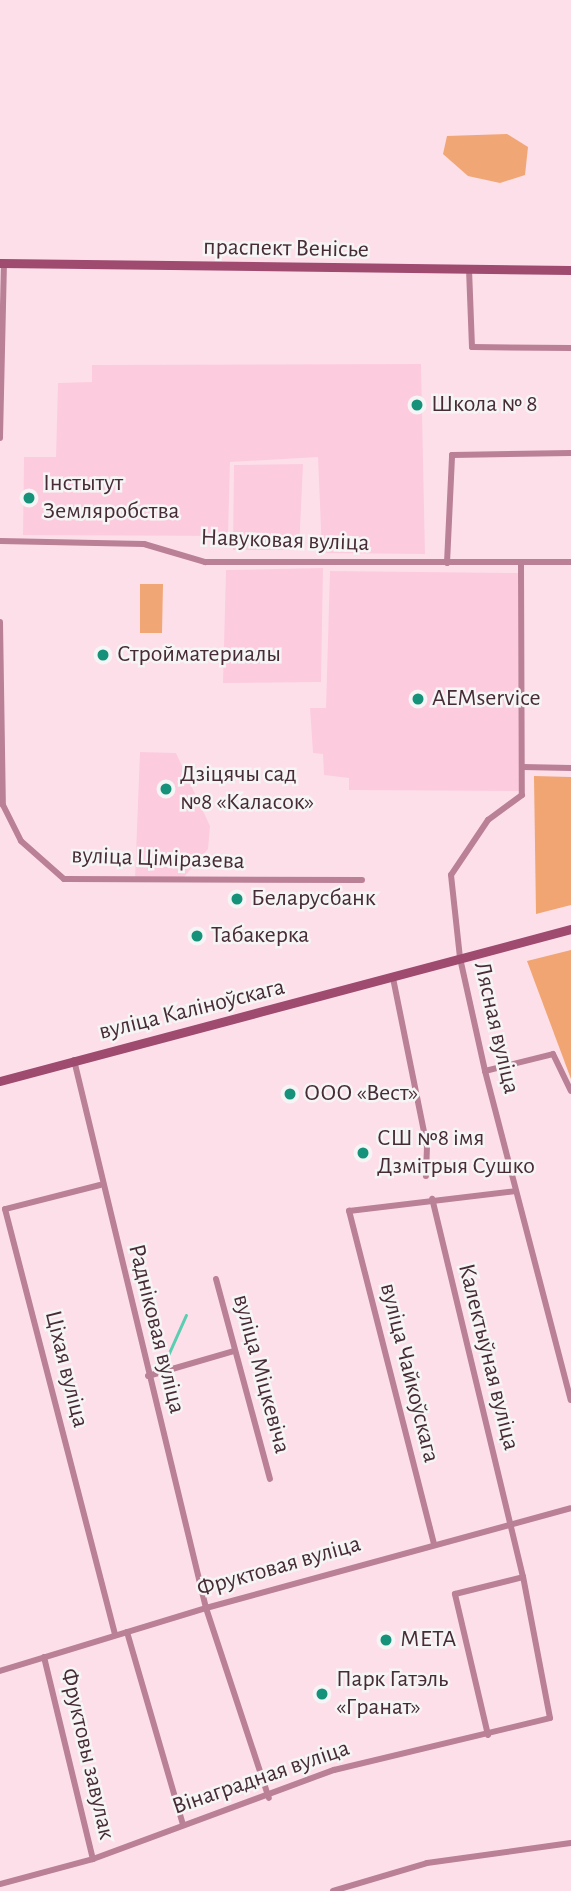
<!DOCTYPE html>
<meta charset="utf-8">
<style>
body{margin:0}
#map{position:relative;width:571px;height:1891px;overflow:hidden;background:#fddfea;font-family:"Alegreya Sans",sans-serif}
div>[style]{position:absolute}
.built>*{inset:0;background:#fcccde}
.green>*{inset:0;background:#f1a675}
.forest>*{inset:0;background:#f1a572}
.stream>*{height:2.5px;margin:-1.25px;padding:0 1.25px;transform-origin:1.25px;border-radius:1.25px;background:#5bceb1}
.street>*{height:6px;margin:-3px;padding:0 3px;transform-origin:3px;border-radius:3px;background:#ba8096}
.secondary>*{height:9px;margin:-4.5px;padding:0 4.5px;transform-origin:4.5px;border-radius:4.5px;background:#9e4b6f}
.dots>*{width:19px;height:19px;translate:-50% -50%;box-sizing:border-box;border:4px solid #f5f5f5;border-radius:50%}
span{translate:-50% -50%;white-space:nowrap;text-align:center;line-height:1.15;-webkit-text-stroke:5px #f5f5f5;paint-order:stroke}
.street-label{font-size:24px;color:#472b36}
.poi-label{font-size:24px;color:#472b36}
.left{translate:0 -50%;text-align:left}
</style>
<div id="map">
<div class="built">
<i style="clip-path:polygon(421px 364px,425px 554px,322px 553px,318px 457px,230px 462px,228px 536px,23px 535px,24px 457px,56px 457px,58px 383px,92px 382px,92px 365px)"></i>
<i style="clip-path:polygon(303px 464px,299px 550px,233px 550px,234px 465px)"></i>
<i style="clip-path:polygon(323px 568px,321px 682px,223px 683px,226px 570px)"></i>
<i style="clip-path:polygon(330px 571px,518px 573px,519px 791px,349px 790px,349px 778px,324px 775px,323px 754px,313px 753px,310px 708px,326px 708px)"></i>
<i style="clip-path:polygon(140px 752px,176px 753px,210px 826px,208px 849px,184px 877px,135px 879px)"></i>
</div>
<div class="green">
<i style="clip-path:polygon(507px 134px,528px 147px,525px 175px,500px 183px,468px 176px,443px 154px,447px 136px)"></i>
<i style="clip-path:polygon(140px 584px,163px 584px,162px 633px,140px 633px)"></i>
</div>
<div class="forest">
<i style="clip-path:polygon(534px 776px,571px 777px,571px 905px,536px 914px)"></i>
<i style="clip-path:polygon(571px 950px,571px 1079px,527px 961px)"></i>
</div>
<div class="stream">
<i style="left:165px;top:1362px;width:51px;rotate:-65.9deg"></i>
</div>
<div class="street">
<i style="left:469px;top:269px;width:78px;rotate:87.8deg"></i>
<i style="left:472px;top:347px;width:99px;rotate:0.6deg"></i>
<i style="left:0;top:438px;width:175px;rotate:-88.7deg"></i>
<i style="left:0;top:541px;width:144px;rotate:1.2deg"></i>
<i style="left:144px;top:544px;width:64px;rotate:16.4deg"></i>
<i style="left:205px;top:562px;width:366px"></i>
<i style="left:447px;top:563px;width:108px;rotate:-87.3deg"></i>
<i style="left:452px;top:455px;width:119px;rotate:-1deg"></i>
<i style="left:521px;top:564px;width:231px;rotate:89.8deg"></i>
<i style="left:522px;top:795px;width:42px;rotate:143.7deg"></i>
<i style="left:488px;top:820px;width:66px;rotate:123.9deg"></i>
<i style="left:451px;top:875px;width:83px;rotate:83.8deg"></i>
<i style="left:460px;top:958px;width:116px;rotate:77.5deg"></i>
<i style="left:485px;top:1071px;width:340px;rotate:75.4deg"></i>
<i style="left:0;top:622px;width:183px;rotate:89.1deg"></i>
<i style="left:3px;top:805px;width:40px;rotate:63.4deg"></i>
<i style="left:21px;top:841px;width:57px;rotate:41.5deg"></i>
<i style="left:64px;top:879px;width:298px;rotate:0.2deg"></i>
<i style="left:523px;top:767px;width:48px;rotate:1.2deg"></i>
<i style="left:393px;top:978px;width:171px;rotate:78.6deg"></i>
<i style="left:427px;top:1146px;width:30px;rotate:92deg"></i>
<i style="left:74px;top:1060px;width:564px;rotate:76.46deg"></i>
<i style="left:206px;top:1608px;width:200px;rotate:71.7deg"></i>
<i style="left:485px;top:1071px;width:70px;rotate:-14deg"></i>
<i style="left:553px;top:1054px;width:41px;rotate:64.1deg"></i>
<i style="left:100px;top:1185px;width:98px;rotate:165.8deg"></i>
<i style="left:5px;top:1209px;width:439px;rotate:75.5deg"></i>
<i style="left:216px;top:1279px;width:207px;rotate:74.9deg"></i>
<i style="left:148px;top:1376px;width:90px;rotate:-16.2deg"></i>
<i style="left:434px;top:1544px;width:344px;rotate:-104.3deg"></i>
<i style="left:349px;top:1211px;width:168px;rotate:-6.8deg"></i>
<i style="left:127px;top:1632px;width:201px;rotate:73.8deg"></i>
<i style="left:44px;top:1657px;width:208px;rotate:76.4deg"></i>
<i style="left:0;top:1671px;width:215px;rotate:-17deg"></i>
<i style="left:206px;top:1608px;width:378px;rotate:-15.3deg"></i>
<i style="left:488px;top:1735px;width:145px;rotate:-103.2deg"></i>
<i style="left:455px;top:1594px;width:70px;rotate:-14deg"></i>
<i style="left:0;top:1884px;width:96px;rotate:-15deg"></i>
<i style="left:93px;top:1859px;width:257px;rotate:-20.3deg"></i>
<i style="left:334px;top:1770px;width:222px;rotate:-13.5deg"></i>
<i style="left:550px;top:1718px;width:144px;rotate:-100.8deg"></i>
<i style="left:523px;top:1577px;width:389px;rotate:-103.5deg"></i>
<i style="left:333px;top:1891px;width:98px;rotate:-16.6deg"></i>
<i style="left:427px;top:1863px;width:145px;rotate:-7.9deg"></i>
</div>
<div class="secondary">
<i style="left:0;top:263px;width:571px;rotate:0.7deg"></i>
<i style="left:0;top:1081px;width:591px;rotate:-14.91deg"></i>
</div>
<div class="dots">
<i style="left:417px;top:405px;background:#159279"></i>
<i style="left:29px;top:498px;background:#159279"></i>
<i style="left:103px;top:655px;background:#159279"></i>
<i style="left:418px;top:699px;background:#159279"></i>
<i style="left:166px;top:789px;background:#159279"></i>
<i style="left:237px;top:899px;background:#159279"></i>
<i style="left:197px;top:936px;background:#159279"></i>
<i style="left:290px;top:1094px;background:#159279"></i>
<i style="left:363px;top:1153px;background:#159279"></i>
<i style="left:386px;top:1640px;background:#159279"></i>
<i style="left:322px;top:1694px;background:#159279"></i>
</div>
<div class="street-label">
<span style="left:286px;top:249px;rotate:1deg">праспект Венісье</span>
<span style="left:285px;top:541px;rotate:2deg">Навуковая вуліца</span>
<span style="left:158px;top:859px;rotate:2deg">вуліца Ціміразева</span>
<span style="left:192px;top:1010px;rotate:-14deg">вуліца Каліноўскага</span>
<span style="left:496px;top:1028px;rotate:77deg">Лясная вуліца</span>
<span style="left:156px;top:1329px;rotate:76deg">Радніковая вуліца</span>
<span style="left:488px;top:1357px;rotate:76deg">Калектыўная вуліца</span>
<span style="left:66px;top:1369px;rotate:76deg">Ціхая вуліца</span>
<span style="left:409px;top:1373px;rotate:76deg">вуліца Чайкоўскага</span>
<span style="left:261px;top:1374px;rotate:75deg">вуліца Міцкевіча</span>
<span style="left:279px;top:1567px;rotate:-16deg">Фруктовая вуліца</span>
<span style="left:87px;top:1754px;rotate:77deg">Фруктовы завулак</span>
<span style="left:261px;top:1778px;rotate:-19deg">Вінаградная вуліца</span>
</div>
<div class="poi-label">
<span class="left" style="left:431px;top:405px">Школа № 8</span>
<span class="left" style="left:43px;top:498px">Інстытут<br>Земляробства</span>
<span class="left" style="left:117px;top:655px">Стройматериалы</span>
<span class="left" style="left:432px;top:699px">AEMservice</span>
<span class="left" style="left:180px;top:789px">Дзіцячы сад<br>№8 «Каласок»</span>
<span class="left" style="left:251px;top:899px">Беларусбанк</span>
<span class="left" style="left:211px;top:936px">Табакерка</span>
<span class="left" style="left:304px;top:1094px">ООО «Вест»</span>
<span class="left" style="left:377px;top:1153px">СШ №8 імя<br>Дзмітрыя Сушко</span>
<span class="left" style="left:400px;top:1640px">МЕТА</span>
<span class="left" style="left:336px;top:1694px">Парк Гатэль<br>«Гранат»</span>
</div>
</div>
